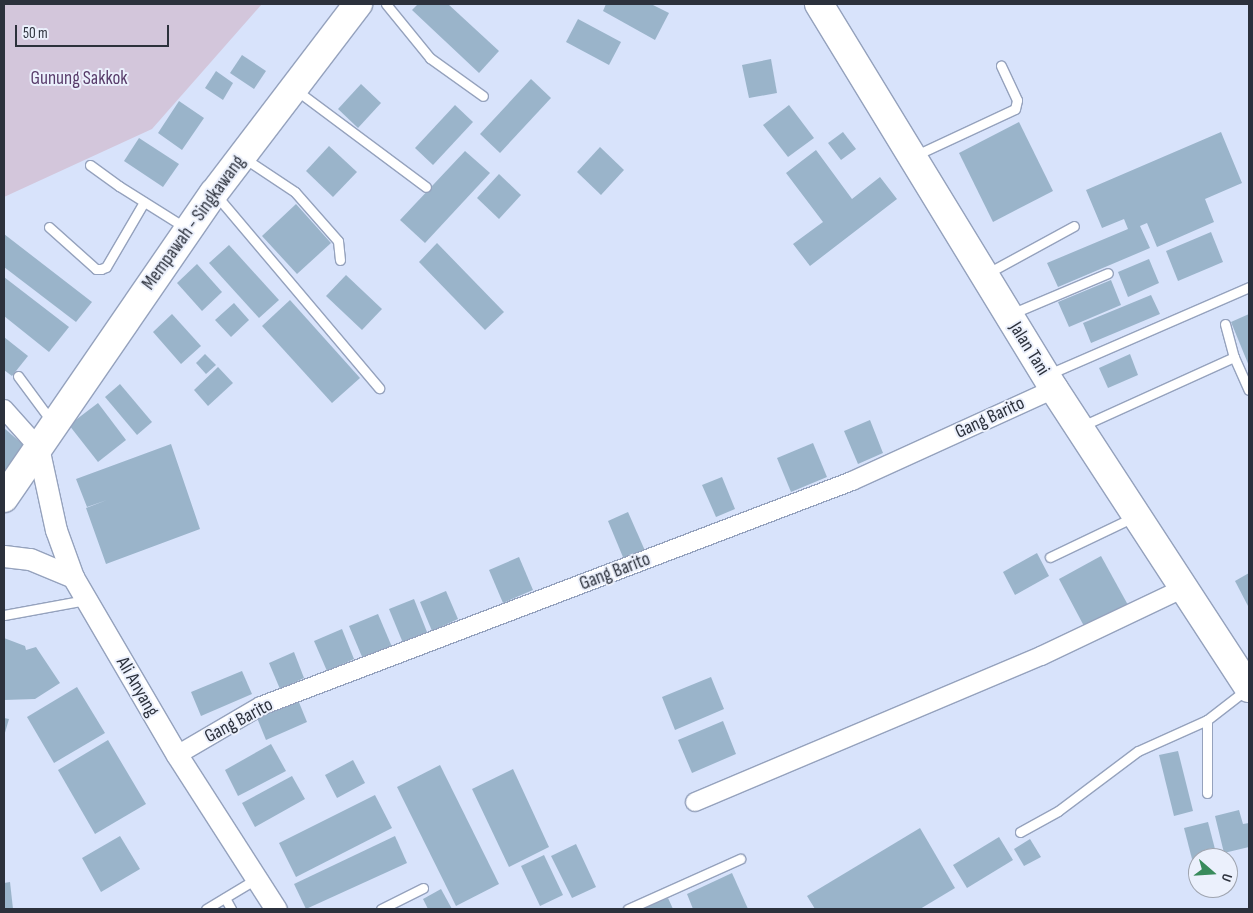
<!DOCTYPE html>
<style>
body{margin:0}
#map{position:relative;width:1253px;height:913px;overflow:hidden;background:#d8e3fb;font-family:"Sofia Sans Condensed",sans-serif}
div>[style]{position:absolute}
.green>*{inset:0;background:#d3c6db}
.building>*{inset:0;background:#9ab4ca}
.roads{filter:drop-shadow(1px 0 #95a2bd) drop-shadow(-1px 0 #95a2bd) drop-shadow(0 1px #95a2bd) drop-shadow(0 -1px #95a2bd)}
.service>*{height:9px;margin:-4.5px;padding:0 4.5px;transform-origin:4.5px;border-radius:4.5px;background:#fff}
.minor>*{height:18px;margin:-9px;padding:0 9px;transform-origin:9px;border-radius:9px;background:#fff}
.tertiary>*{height:21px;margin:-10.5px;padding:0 10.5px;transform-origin:10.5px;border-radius:10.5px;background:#fff}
.primary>*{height:28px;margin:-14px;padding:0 14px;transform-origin:14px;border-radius:14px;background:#fff}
.trunk>*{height:28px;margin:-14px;padding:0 14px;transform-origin:14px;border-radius:14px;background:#fff}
span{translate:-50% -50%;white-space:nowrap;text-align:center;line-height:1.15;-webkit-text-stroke:4px #ebf0fc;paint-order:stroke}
.park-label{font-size:19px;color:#593d6b}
.street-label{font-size:19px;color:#2c313c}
.frame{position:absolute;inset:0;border:5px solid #2c313c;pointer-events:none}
.north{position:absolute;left:1188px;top:848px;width:50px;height:50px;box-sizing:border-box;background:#ebf0fc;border:1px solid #9fa4af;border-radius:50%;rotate:109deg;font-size:14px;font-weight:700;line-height:20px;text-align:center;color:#2c313c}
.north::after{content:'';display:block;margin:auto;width:18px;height:22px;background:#398b5c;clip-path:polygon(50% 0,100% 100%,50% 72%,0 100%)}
.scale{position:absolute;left:15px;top:25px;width:154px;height:22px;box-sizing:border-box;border:2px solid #2c313c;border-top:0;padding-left:6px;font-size:15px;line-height:18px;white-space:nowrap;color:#2c313c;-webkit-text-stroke:4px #ebf0fc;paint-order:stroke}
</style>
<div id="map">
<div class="green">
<i style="clip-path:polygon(4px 4px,262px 4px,152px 129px,4px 197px)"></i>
</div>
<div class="building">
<i style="clip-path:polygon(418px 4px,448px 4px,499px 51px,479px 73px,412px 10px)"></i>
<i style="clip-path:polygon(606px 4px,651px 4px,669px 13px,655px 40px,603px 11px)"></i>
<i style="clip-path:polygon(578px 19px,621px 42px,609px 65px,566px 42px)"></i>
<i style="clip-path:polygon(242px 55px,266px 71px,254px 89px,230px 73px)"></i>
<i style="clip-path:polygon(771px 59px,777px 93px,749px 98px,742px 65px)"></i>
<i style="clip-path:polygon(216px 71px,233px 83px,223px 100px,205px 88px)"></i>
<i style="clip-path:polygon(531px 79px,551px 98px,500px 153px,480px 134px)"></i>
<i style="clip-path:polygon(361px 84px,381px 103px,358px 128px,338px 109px)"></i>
<i style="clip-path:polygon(179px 101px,204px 118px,182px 150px,158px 133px)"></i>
<i style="clip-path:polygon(455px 105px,473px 122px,433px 165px,415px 148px)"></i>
<i style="clip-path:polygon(789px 105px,814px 138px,788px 157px,763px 125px)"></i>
<i style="clip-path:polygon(1019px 122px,1053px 191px,993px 222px,959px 153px)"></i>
<i style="clip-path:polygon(843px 132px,856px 149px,841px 160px,828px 143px)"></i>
<i style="clip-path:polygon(1221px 132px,1242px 183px,1205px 199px,1214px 222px,1157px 247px,1147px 223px,1140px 226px,1150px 248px,1058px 287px,1047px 263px,1128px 229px,1124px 219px,1102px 228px,1086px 190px)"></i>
<i style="clip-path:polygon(139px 138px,179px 164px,163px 187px,124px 161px)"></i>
<i style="clip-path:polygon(329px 146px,357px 172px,333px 197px,306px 171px)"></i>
<i style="clip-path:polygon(600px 147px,624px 170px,601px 195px,577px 172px)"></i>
<i style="clip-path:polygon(816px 150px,852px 199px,880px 177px,897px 199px,810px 266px,793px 244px,823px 222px,786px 173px)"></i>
<i style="clip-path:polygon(465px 151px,490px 173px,425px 243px,400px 220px)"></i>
<i style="clip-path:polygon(499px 174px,521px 195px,499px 219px,477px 198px)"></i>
<i style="clip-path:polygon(296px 204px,331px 243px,297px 274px,262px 236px)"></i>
<i style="clip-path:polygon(1211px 232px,1223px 262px,1178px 281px,1166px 251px)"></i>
<i style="clip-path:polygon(4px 234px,92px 302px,76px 322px,4px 267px)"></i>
<i style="clip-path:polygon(437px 243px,504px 312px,485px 330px,419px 262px)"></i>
<i style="clip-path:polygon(229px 245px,279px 300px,259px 318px,209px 263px)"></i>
<i style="clip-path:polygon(1149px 259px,1159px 283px,1128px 297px,1118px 272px)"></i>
<i style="clip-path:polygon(197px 264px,222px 292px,202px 311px,177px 283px)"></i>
<i style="clip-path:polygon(346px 275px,382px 309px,362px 330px,326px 296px)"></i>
<i style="clip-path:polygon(4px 277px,69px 327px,49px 352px,4px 316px)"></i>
<i style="clip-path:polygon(1111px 280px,1121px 305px,1069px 327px,1058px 302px)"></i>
<i style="clip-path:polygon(1151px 295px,1160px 314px,1091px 343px,1083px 323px)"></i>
<i style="clip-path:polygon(290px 300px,360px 378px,332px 403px,262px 326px)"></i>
<i style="clip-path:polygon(234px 303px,249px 320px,231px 337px,215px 320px)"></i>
<i style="clip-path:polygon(172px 314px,201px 346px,181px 364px,153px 332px)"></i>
<i style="clip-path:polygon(1249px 314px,1249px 366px,1231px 322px)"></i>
<i style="clip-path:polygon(4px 337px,28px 356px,12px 376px,4px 370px)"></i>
<i style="clip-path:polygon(205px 354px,216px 365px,206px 374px,196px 363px)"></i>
<i style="clip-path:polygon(1130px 354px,1138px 375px,1108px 388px,1099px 368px)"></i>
<i style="clip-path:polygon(218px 367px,233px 383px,208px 406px,194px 390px)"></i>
<i style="clip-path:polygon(120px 384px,152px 422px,137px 435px,105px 397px)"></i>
<i style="clip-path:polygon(98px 403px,126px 440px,98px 462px,69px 425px)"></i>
<i style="clip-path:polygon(870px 420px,883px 453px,858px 464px,844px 431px)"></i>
<i style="clip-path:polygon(4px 428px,27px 448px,4px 474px)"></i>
<i style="clip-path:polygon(813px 443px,827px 477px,791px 492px,777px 458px)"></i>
<i style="clip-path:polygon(171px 444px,200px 529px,106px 564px,86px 508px,107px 500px,87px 507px,76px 479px)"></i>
<i style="clip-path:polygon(722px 477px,735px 509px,716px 517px,702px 485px)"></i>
<i style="clip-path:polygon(628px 512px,646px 553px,625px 562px,608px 521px)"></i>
<i style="clip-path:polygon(1037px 553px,1049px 576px,1015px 595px,1003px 572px)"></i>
<i style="clip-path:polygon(1101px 556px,1128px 605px,1085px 628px,1059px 579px)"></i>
<i style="clip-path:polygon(519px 557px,533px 590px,503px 603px,489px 570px)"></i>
<i style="clip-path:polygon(1249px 573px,1249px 605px,1248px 606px,1235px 581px)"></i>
<i style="clip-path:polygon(446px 591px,458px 619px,432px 631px,420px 602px)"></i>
<i style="clip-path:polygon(414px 599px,427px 632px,403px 643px,389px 609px)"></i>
<i style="clip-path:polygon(378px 614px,392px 647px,363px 659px,349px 626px)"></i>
<i style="clip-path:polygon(342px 629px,354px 659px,327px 671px,314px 641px)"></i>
<i style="clip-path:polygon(4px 638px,25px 646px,26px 650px,36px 647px,60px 683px,35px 699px,4px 700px)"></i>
<i style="clip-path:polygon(294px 652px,304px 678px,280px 689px,269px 663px)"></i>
<i style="clip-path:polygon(242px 671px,252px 694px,201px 716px,191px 692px)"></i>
<i style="clip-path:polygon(711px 677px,724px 709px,675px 730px,662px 697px)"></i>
<i style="clip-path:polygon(77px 687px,105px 733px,54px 763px,27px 717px)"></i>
<i style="clip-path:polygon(296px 695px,307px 722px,266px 740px,255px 713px)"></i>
<i style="clip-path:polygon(4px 718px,9px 719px,4px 736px)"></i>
<i style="clip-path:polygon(723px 721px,736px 754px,692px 773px,678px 740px)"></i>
<i style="clip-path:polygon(108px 740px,146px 804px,95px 834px,58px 770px)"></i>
<i style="clip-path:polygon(271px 744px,286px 771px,238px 796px,225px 770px)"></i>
<i style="clip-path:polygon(1178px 751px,1193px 811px,1174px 816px,1159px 755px)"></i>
<i style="clip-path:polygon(353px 760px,365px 783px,337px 798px,325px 775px)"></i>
<i style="clip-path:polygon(440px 765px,499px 884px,456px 906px,397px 787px)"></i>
<i style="clip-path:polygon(513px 769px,549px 847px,509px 867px,472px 789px)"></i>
<i style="clip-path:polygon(292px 776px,305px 799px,255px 827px,242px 803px)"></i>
<i style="clip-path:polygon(375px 795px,392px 828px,296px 877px,279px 843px)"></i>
<i style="clip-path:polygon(1239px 810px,1243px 824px,1249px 823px,1249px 847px,1224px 853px,1215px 816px)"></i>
<i style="clip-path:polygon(1208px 822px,1216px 853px,1192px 859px,1184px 828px)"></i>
<i style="clip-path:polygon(920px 828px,955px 888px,920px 909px,815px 909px,807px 896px)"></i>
<i style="clip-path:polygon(120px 836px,140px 869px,101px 892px,82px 858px)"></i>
<i style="clip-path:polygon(395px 836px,407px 863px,306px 909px,294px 884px)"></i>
<i style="clip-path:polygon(999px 837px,1013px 860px,967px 888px,953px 865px)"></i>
<i style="clip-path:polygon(1030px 839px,1041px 857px,1024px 866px,1014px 849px)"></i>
<i style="clip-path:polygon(576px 844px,596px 887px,572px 898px,551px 856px)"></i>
<i style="clip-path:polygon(544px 855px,563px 895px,540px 906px,521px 866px)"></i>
<i style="clip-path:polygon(732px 873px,748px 909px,693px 909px,687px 894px)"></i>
<i style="clip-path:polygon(10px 882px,13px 909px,4px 909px,4px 883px)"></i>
<i style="clip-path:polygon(441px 889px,452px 909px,428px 909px,423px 899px)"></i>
<i style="clip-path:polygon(668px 898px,673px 909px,642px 909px)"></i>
</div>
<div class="roads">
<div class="service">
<i style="left:386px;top:4px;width:70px;rotate:50.8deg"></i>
<i style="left:430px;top:58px;width:65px;rotate:35.6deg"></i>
<i style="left:296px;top:90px;width:162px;rotate:36.7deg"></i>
<i style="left:914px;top:156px;width:111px;rotate:-25deg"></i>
<i style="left:1015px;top:109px;width:9px;rotate:-77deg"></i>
<i style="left:1017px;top:100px;width:38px;rotate:-115deg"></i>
<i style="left:244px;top:158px;width:61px;rotate:33.7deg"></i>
<i style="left:295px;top:192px;width:65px;rotate:48.7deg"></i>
<i style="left:338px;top:241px;width:19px;rotate:84deg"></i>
<i style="left:90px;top:165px;width:36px;rotate:36deg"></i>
<i style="left:119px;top:186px;width:79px;rotate:32.1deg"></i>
<i style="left:216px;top:195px;width:253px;rotate:49.8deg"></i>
<i style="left:49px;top:227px;width:63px;rotate:41.8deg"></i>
<i style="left:96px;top:269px;width:5px"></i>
<i style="left:101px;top:269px;width:5px;rotate:-22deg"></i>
<i style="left:106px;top:267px;width:75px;rotate:-59.7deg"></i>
<i style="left:986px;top:274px;width:100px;rotate:-28.6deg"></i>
<i style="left:1011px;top:314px;width:105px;rotate:-22.9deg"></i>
<i style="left:1225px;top:324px;width:34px;rotate:75deg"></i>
<i style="left:1049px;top:374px;width:218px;rotate:-23.5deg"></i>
<i style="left:18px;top:376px;width:57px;rotate:53.5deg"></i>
<i style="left:1082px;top:426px;width:167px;rotate:-24.4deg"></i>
<i style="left:1234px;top:357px;width:36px;rotate:66deg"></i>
<i style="left:1050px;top:557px;width:93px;rotate:-25.5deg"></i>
<i style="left:4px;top:615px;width:83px;rotate:-10.4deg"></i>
<i style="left:1207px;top:793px;width:73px;rotate:-90deg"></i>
<i style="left:1207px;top:720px;width:51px;rotate:-37.8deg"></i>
<i style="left:1020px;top:832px;width:43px;rotate:-28.9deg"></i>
<i style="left:1058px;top:811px;width:100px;rotate:-36.9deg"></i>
<i style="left:1138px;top:751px;width:76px;rotate:-24.2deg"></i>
<i style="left:225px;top:898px;width:13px;rotate:61deg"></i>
<i style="left:206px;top:909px;width:58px;rotate:-31deg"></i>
<i style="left:381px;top:909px;width:47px;rotate:-26.6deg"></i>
<i style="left:628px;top:909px;width:123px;rotate:-24.1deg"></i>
</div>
<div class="minor">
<i style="left:4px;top:409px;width:51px;rotate:48.2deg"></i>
<i style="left:177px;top:755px;width:97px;rotate:-30.3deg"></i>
<i style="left:261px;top:706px;width:632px;rotate:-20.84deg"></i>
<i style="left:852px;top:481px;width:222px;rotate:-24.5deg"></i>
<i style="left:695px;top:802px;width:376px;rotate:-22.9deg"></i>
<i style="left:1041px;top:656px;width:158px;rotate:-25.4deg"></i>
</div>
<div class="tertiary">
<i style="left:38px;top:447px;width:85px;rotate:77.8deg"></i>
<i style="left:56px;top:530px;width:50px;rotate:70.1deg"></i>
<i style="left:73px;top:577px;width:206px;rotate:59.7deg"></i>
<i style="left:177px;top:755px;width:183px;rotate:57.3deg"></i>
<i style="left:4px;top:556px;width:26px;rotate:7deg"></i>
<i style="left:30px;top:559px;width:47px;rotate:22.7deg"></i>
</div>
<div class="primary">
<i style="left:4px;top:498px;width:370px;rotate:-55.5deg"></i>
<i style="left:214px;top:193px;width:238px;rotate:-52.7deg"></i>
</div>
<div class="trunk">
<i style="left:819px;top:4px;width:451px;rotate:58.6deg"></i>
<i style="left:1054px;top:389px;width:357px;rotate:56.9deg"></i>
</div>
</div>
<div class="park-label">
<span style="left:79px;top:79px">Gunung Sakkok</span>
</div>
<div class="street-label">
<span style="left:194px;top:223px;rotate:-54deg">Mempawah - Singkawang</span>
<span style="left:1029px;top:349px;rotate:58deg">Jalan Tani</span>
<span style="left:990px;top:418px;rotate:-25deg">Gang Barito</span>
<span style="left:615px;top:572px;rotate:-21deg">Gang Barito</span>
<span style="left:137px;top:687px;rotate:60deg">Ali Anyang</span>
<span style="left:239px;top:721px;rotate:-28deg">Gang Barito</span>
</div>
<div class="frame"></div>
<div class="north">U</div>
<div class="scale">50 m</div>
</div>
